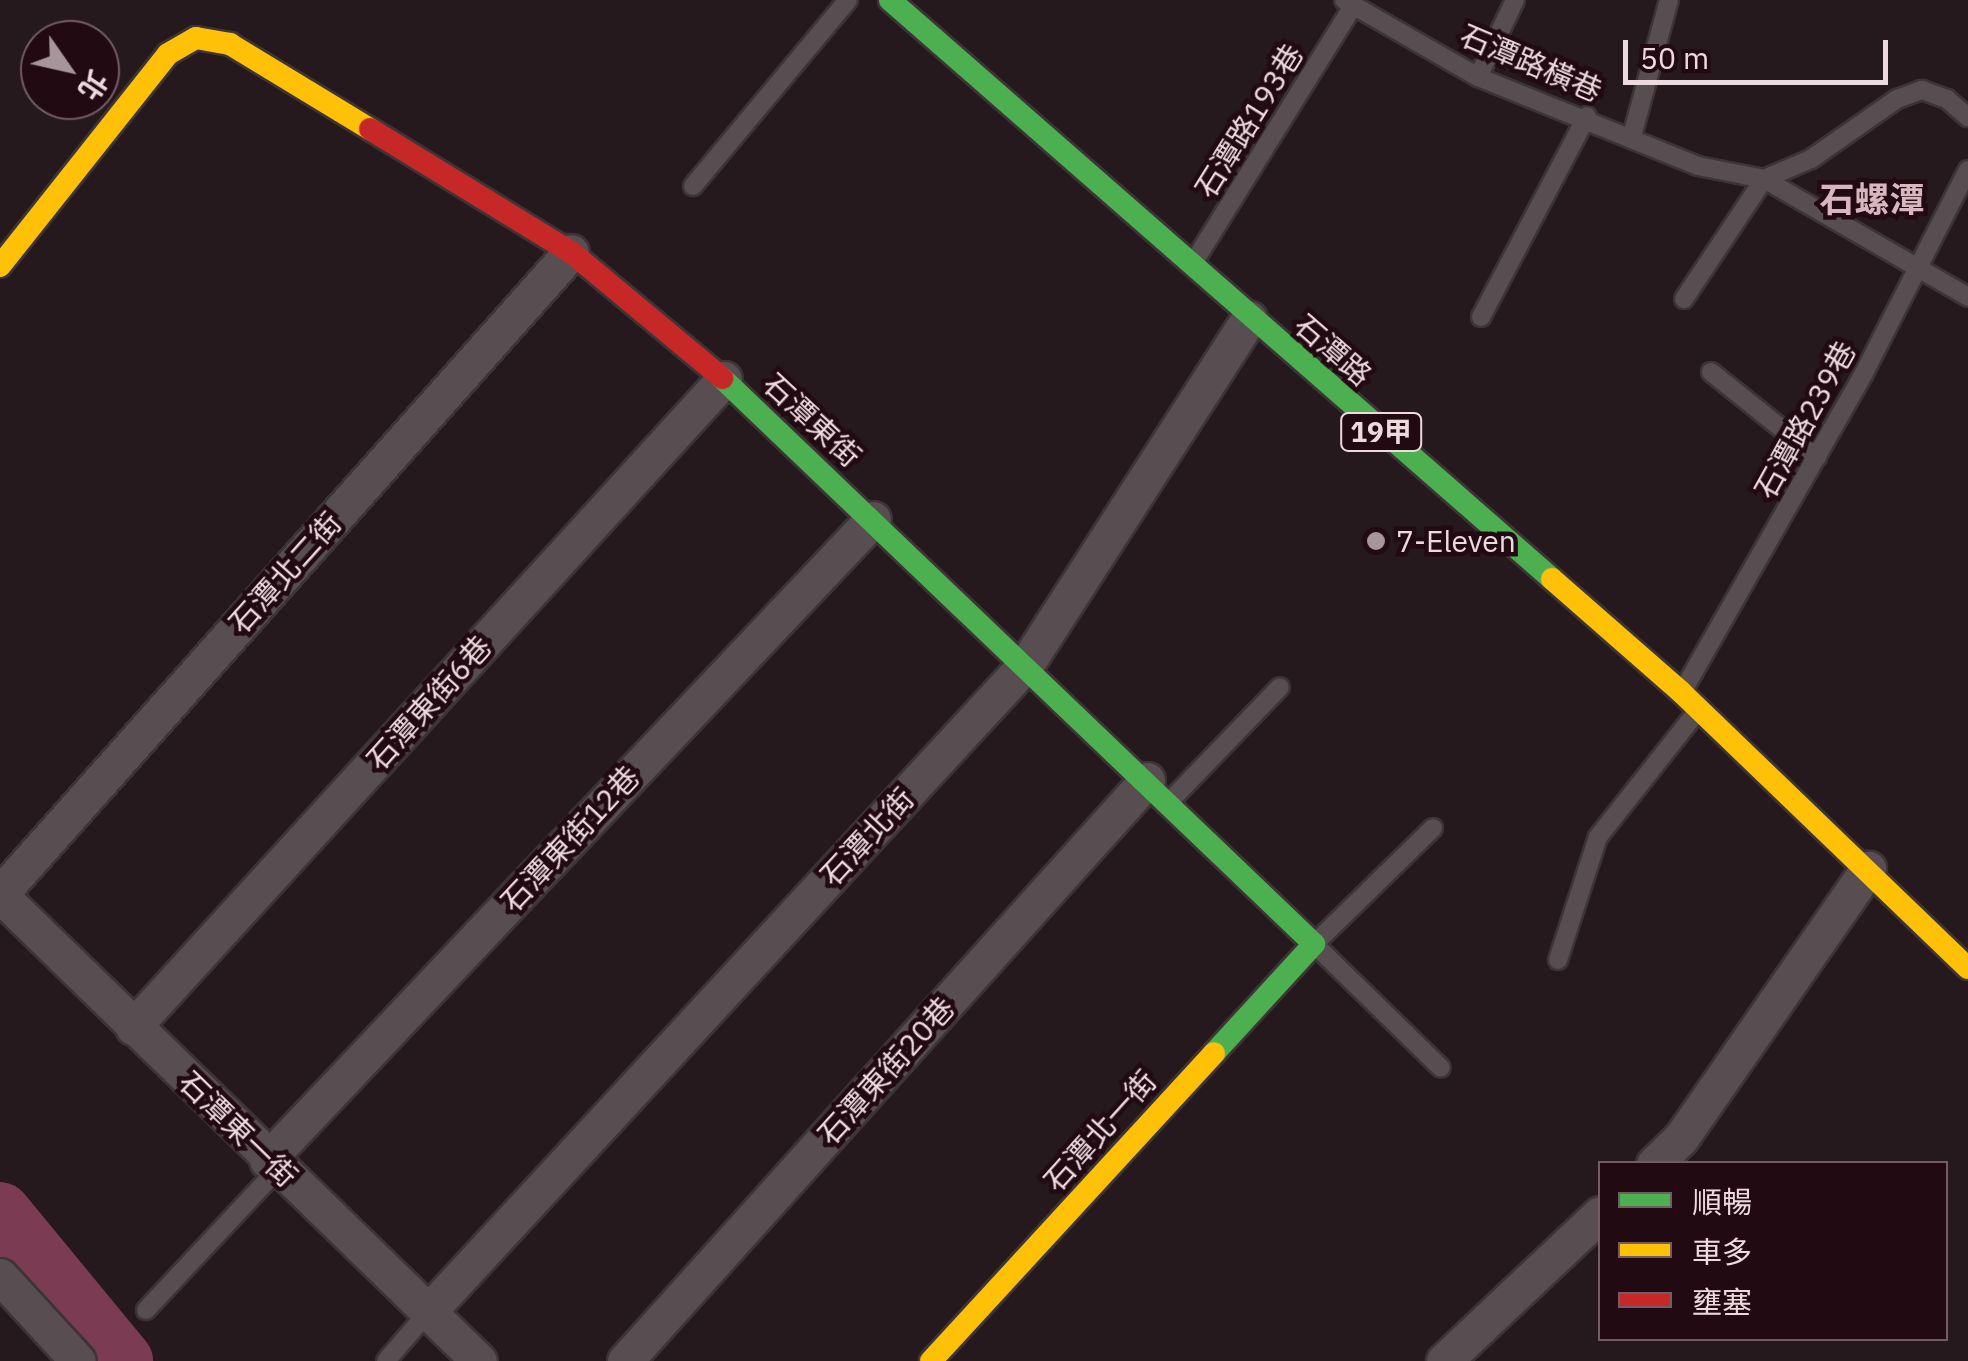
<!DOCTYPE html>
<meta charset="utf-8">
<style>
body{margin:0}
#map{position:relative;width:1968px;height:1361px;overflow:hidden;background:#25191d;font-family:"IBM Plex Sans","Noto Sans TC",sans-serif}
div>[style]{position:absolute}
.river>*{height:62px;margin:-31px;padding:0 31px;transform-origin:31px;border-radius:31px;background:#7b3b53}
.roads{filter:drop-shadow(2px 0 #3d3436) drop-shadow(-2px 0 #3d3436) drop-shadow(0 2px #3d3436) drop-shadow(0 -2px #3d3436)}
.lane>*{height:18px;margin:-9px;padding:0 9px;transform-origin:9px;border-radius:9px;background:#584d51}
.street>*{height:35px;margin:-17.5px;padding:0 17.5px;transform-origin:17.5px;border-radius:17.5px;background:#584d51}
.fast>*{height:22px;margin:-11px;padding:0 11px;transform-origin:11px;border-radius:11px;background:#4caf50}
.slow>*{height:22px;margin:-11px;padding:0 11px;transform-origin:11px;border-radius:11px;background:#ffc107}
.jam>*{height:22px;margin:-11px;padding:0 11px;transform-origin:11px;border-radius:11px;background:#c62828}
.dots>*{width:28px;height:28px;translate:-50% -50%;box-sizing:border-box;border:5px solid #210a12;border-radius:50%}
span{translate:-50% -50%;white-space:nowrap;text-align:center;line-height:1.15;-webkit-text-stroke:9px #210a12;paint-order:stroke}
.shield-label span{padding:2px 8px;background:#210a12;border:2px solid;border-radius:8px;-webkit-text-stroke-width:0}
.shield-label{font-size:28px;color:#ecdadf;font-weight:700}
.street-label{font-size:30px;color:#ecdadf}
.poi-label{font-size:30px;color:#ecdadf}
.left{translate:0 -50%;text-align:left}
.quarter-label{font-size:35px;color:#d8b6c0;font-weight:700}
.legend{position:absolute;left:1598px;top:1161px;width:350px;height:180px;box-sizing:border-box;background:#210a12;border:2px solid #725d64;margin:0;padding:12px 18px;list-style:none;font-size:30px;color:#ecdadf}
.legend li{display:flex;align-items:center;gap:20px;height:50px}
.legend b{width:50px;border:2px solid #725d64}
.north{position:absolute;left:20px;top:20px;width:100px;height:100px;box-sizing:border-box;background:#210a12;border:2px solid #725d64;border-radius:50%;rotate:124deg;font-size:28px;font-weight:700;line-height:40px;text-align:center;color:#ecdadf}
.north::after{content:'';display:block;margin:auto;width:35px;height:45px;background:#a6969b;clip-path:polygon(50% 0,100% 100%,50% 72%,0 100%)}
.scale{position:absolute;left:1623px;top:40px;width:265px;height:45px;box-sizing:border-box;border:5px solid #ecdadf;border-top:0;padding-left:12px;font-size:30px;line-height:35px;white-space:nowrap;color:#ecdadf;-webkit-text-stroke:8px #210a12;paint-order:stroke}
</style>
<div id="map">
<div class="river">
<i style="left:0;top:1213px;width:192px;rotate:50.5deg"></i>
</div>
<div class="roads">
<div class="lane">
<i style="left:1344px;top:0;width:155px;rotate:29.9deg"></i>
<i style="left:1478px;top:77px;width:237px;rotate:22deg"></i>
<i style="left:1698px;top:166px;width:67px;rotate:11.1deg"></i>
<i style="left:1764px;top:179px;width:51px;rotate:-23.1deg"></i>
<i style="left:1811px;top:159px;width:105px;rotate:-34.9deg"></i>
<i style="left:1897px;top:99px;width:27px;rotate:-20deg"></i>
<i style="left:1922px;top:90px;width:27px;rotate:20deg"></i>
<i style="left:1947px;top:99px;width:28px;rotate:41deg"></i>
<i style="left:1478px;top:77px;width:85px;rotate:-64.3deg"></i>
<i style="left:1632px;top:136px;width:141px;rotate:-74.8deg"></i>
<i style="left:693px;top:186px;width:242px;rotate:-50.2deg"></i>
<i style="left:1195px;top:260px;width:299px;rotate:-58.1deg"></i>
<i style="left:1684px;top:299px;width:144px;rotate:-56.3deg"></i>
<i style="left:1764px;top:179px;width:236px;rotate:30deg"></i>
<i style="left:1481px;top:317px;width:227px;rotate:-62.2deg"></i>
<i style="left:1711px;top:372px;width:136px;rotate:38.7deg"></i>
<i style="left:1685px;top:687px;width:361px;rotate:-60.3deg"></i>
<i style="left:1864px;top:373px;width:228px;rotate:-62.9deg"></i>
<i style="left:1170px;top:801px;width:158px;rotate:-46deg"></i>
<i style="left:1433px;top:828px;width:166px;rotate:135.7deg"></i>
<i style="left:1314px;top:944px;width:177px;rotate:44.3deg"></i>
<i style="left:1558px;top:960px;width:129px;rotate:-72deg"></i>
<i style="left:1598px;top:837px;width:158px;rotate:-51.7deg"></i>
<i style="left:146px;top:1310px;width:193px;rotate:-46.9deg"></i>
<i style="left:386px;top:1361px;width:65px;rotate:-49.4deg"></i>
</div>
<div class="street">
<i style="left:0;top:894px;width:859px;rotate:-48.35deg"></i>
<i style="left:0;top:895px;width:668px;rotate:44.21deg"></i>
<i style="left:133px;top:1027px;width:877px;rotate:-47.63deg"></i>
<i style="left:267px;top:1160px;width:882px;rotate:-46.61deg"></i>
<i style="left:1654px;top:1164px;width:37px;rotate:-44deg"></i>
<i style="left:1681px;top:1138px;width:328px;rotate:-55.2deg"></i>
<i style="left:0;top:1276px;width:115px;rotate:47.5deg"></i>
<i style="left:428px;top:1312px;width:883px;rotate:-47.29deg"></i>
<i style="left:1027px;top:663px;width:410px;rotate:-57.2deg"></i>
<i style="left:625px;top:1361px;width:781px;rotate:-48.06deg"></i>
<i style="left:1444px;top:1361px;width:214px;rotate:-43.3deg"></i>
</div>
<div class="fast">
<i style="left:890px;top:0;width:879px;rotate:41.17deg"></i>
<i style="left:722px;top:378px;width:819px;rotate:43.71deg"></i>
<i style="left:1314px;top:944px;width:148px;rotate:132.5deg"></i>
</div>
<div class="slow">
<i style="left:0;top:266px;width:270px;rotate:-51.6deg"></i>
<i style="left:168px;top:54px;width:32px;rotate:-30deg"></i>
<i style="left:196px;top:38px;width:35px;rotate:10deg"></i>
<i style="left:230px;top:44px;width:164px;rotate:31.3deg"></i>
<i style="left:1552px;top:579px;width:171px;rotate:41.2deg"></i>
<i style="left:1681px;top:692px;width:398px;rotate:43.9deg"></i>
<i style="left:931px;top:1361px;width:418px;rotate:-47.4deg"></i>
</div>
<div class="jam">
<i style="left:370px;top:129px;width:236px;rotate:31.5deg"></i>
<i style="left:571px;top:252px;width:197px;rotate:39.8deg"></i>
</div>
</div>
<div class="dots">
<i style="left:1376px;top:541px;background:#a6969b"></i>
</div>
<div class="shield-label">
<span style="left:1381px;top:432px">19甲</span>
</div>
<div class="street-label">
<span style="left:1531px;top:63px;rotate:23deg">石潭路橫巷</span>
<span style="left:1249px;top:121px;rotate:-58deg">石潭路193巷</span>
<span style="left:1333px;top:350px;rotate:41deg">石潭路</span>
<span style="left:812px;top:420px;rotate:43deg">石潭東街</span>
<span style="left:1805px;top:420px;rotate:-61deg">石潭路239巷</span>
<span style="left:285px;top:573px;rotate:-48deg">石潭北二街</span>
<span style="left:429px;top:703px;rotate:-48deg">石潭東街6巷</span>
<span style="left:867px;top:837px;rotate:-47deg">石潭北街</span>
<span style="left:570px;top:839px;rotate:-47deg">石潭東街12巷</span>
<span style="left:886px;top:1071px;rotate:-48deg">石潭東街20巷</span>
<span style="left:238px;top:1129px;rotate:44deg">石潭東一街</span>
<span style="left:1100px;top:1131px;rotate:-48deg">石潭北一街</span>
</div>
<div class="poi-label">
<span class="left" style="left:1396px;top:541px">7-Eleven</span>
</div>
<div class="quarter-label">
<span style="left:1872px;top:199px">石螺潭</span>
</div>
<ul class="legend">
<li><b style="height:12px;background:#4caf50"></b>順暢</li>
<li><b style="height:12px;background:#ffc107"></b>車多</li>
<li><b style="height:12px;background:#c62828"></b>壅塞</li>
</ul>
<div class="north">北</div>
<div class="scale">50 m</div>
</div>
